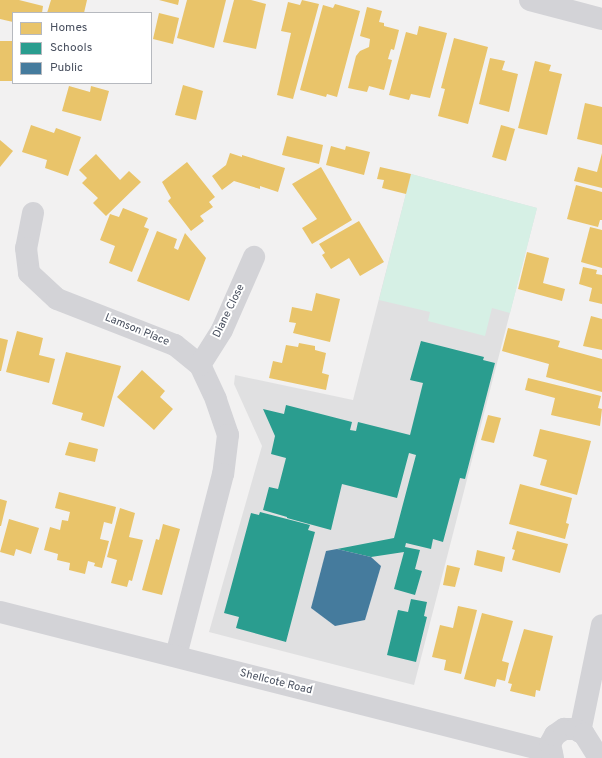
<!DOCTYPE html>
<style>
body{margin:0}
#map{position:relative;width:602px;height:758px;overflow:hidden;background:#f2f1f1;font-family:Overpass,sans-serif}
div>[style]{position:absolute}
.education>*{inset:0;background:#e0e0e1}
.green>*{inset:0;background:#d6f0e5}
.homes>*{inset:0;background:#e9c46a}
.schools>*{inset:0;background:#2a9d8f}
.public>*{inset:0;background:#457b9d}
.minor>*{height:22px;margin:-11px;padding:0 11px;transform-origin:11px;border-radius:11px;background:#d3d3d7}
span{translate:-50% -50%;white-space:nowrap;text-align:center;line-height:1.15;-webkit-text-stroke:4px #fff;paint-order:stroke}
.street-label{font-size:11px;color:#484f5e}
.legend{position:absolute;left:12px;top:12px;width:140px;height:72px;box-sizing:border-box;background:#fff;border:1px solid #b6b9bf;margin:0;padding:5px 7px;list-style:none;font-size:12px;color:#484f5e}
.legend li{display:flex;align-items:center;gap:8px;height:20px}
.legend b{width:20px;border:1px solid #b6b9bf}
</style>
<div id="map">
<div class="education">
<i style="clip-path:polygon(411px 174px,537px 208px,414px 685px,209px 632px,262px 446px,234px 384px,235px 375px,353px 400px)"></i>
</div>
<div class="green">
<i style="clip-path:polygon(411px 174px,537px 208px,510px 313px,492px 308px,485px 336px,428px 321px,430px 312px,379px 300px)"></i>
</div>
<div class="homes">
<i style="clip-path:polygon(0 0,19px 0,43px 6px,42px 13px,13px 13px,13px 22px,0 19px)"></i>
<i style="clip-path:polygon(51px 0,87px 0,84px 13px,47px 13px)"></i>
<i style="clip-path:polygon(159px 0,179px 0,178px 5px)"></i>
<i style="clip-path:polygon(187px 0,226px 0,214px 48px,177px 38px)"></i>
<i style="clip-path:polygon(234px 0,251px 0,266px 4px,256px 49px,223px 42px)"></i>
<i style="clip-path:polygon(302px 0,319px 4px,293px 99px,277px 95px,291px 33px,281px 31px,288px 2px,300px 5px)"></i>
<i style="clip-path:polygon(335px 4px,360px 11px,337px 97px,327px 94px,326px 97px,300px 90px,323px 5px,333px 8px)"></i>
<i style="clip-path:polygon(367px 7px,382px 11px,379px 22px,384px 23px,384px 26px,399px 30px,394px 50px,391px 49px,388px 59px,392px 60px,384px 90px,369px 86px,367px 92px,348px 88px,356px 56px,360px 51px,369px 47px,370px 39px,360px 36px)"></i>
<i style="clip-path:polygon(159px 13px,179px 18px,173px 44px,153px 39px)"></i>
<i style="clip-path:polygon(419px 26px,447px 33px,430px 98px,411px 94px,409px 100px,389px 95px,406px 32px,417px 35px)"></i>
<i style="clip-path:polygon(454px 38px,488px 47px,468px 124px,438px 116px,445px 89px,441px 88px)"></i>
<i style="clip-path:polygon(0 41px,13px 41px,13px 81px,0 81px)"></i>
<i style="clip-path:polygon(490px 58px,505px 61px,502px 70px,518px 74px,509px 112px,479px 104px)"></i>
<i style="clip-path:polygon(535px 61px,551px 65px,549px 71px,562px 74px,547px 135px,518px 128px)"></i>
<i style="clip-path:polygon(183px 85px,203px 91px,196px 120px,175px 115px)"></i>
<i style="clip-path:polygon(69px 86px,90px 92px,91px 86px,109px 91px,101px 121px,62px 111px)"></i>
<i style="clip-path:polygon(585px 103px,602px 107px,602px 145px,577px 139px)"></i>
<i style="clip-path:polygon(31px 125px,54px 133px,56px 128px,81px 137px,68px 176px,45px 168px,47px 160px,22px 152px)"></i>
<i style="clip-path:polygon(501px 125px,515px 129px,506px 161px,492px 157px)"></i>
<i style="clip-path:polygon(287px 136px,323px 145px,319px 164px,282px 155px)"></i>
<i style="clip-path:polygon(0 140px,13px 151px,0 167px)"></i>
<i style="clip-path:polygon(331px 146px,345px 150px,346px 146px,370px 152px,364px 175px,326px 165px)"></i>
<i style="clip-path:polygon(230px 153px,242px 157px,242px 155px,285px 168px,278px 192px,260px 186px,260px 189px,234px 181px,222px 190px,212px 176px,226px 165px)"></i>
<i style="clip-path:polygon(602px 153px,602px 188px,574px 181px,578px 167px,597px 172px)"></i>
<i style="clip-path:polygon(96px 154px,120px 180px,129px 171px,141px 182px,106px 216px,93px 203px,98px 198px,82px 183px,87px 178px,79px 170px)"></i>
<i style="clip-path:polygon(187px 162px,215px 197px,209px 202px,213px 207px,200px 216px,204px 221px,191px 231px,168px 201px,171px 198px,162px 182px)"></i>
<i style="clip-path:polygon(321px 167px,352px 220px,312px 244px,302px 228px,317px 219px,292px 184px)"></i>
<i style="clip-path:polygon(380px 167px,411px 174px,406px 194px,382px 188px,384px 180px,377px 179px)"></i>
<i style="clip-path:polygon(576px 185px,602px 192px,602px 220px,600px 220px,598px 227px,567px 219px)"></i>
<i style="clip-path:polygon(123px 208px,148px 218px,144px 227px,149px 229px,132px 272px,109px 263px,115px 246px,100px 240px,110px 214px,119px 217px)"></i>
<i style="clip-path:polygon(359px 221px,384px 262px,360px 276px,349px 258px,331px 269px,322px 255px,325px 253px,319px 244px)"></i>
<i style="clip-path:polygon(590px 227px,602px 230px,602px 268px,581px 262px)"></i>
<i style="clip-path:polygon(157px 231px,177px 239px,174px 248px,178px 250px,185px 233px,206px 258px,189px 301px,137px 281px)"></i>
<i style="clip-path:polygon(527px 252px,549px 258px,543px 283px,565px 289px,562px 301px,518px 289px)"></i>
<i style="clip-path:polygon(583px 267px,597px 270px,596px 274px,602px 275px,602px 304px,589px 301px,592px 288px,579px 284px)"></i>
<i style="clip-path:polygon(316px 293px,340px 299px,330px 342px,293px 333px,296px 323px,289px 322px,292px 307px,312px 311px)"></i>
<i style="clip-path:polygon(591px 316px,602px 319px,602px 350px,583px 346px)"></i>
<i style="clip-path:polygon(508px 328px,560px 341px,558px 347px,602px 359px,602px 392px,546px 377px,549px 364px,502px 351px)"></i>
<i style="clip-path:polygon(17px 331px,43px 338px,39px 355px,55px 359px,49px 383px,6px 372px)"></i>
<i style="clip-path:polygon(0 338px,8px 340px,1px 371px,0 371px)"></i>
<i style="clip-path:polygon(299px 343px,315px 346px,315px 350px,326px 353px,322px 373px,329px 375px,326px 390px,269px 378px,273px 361px,282px 363px,286px 345px,298px 347px)"></i>
<i style="clip-path:polygon(66px 352px,121px 366px,104px 427px,81px 420px,83px 413px,52px 404px)"></i>
<i style="clip-path:polygon(142px 370px,165px 391px,160px 397px,173px 409px,154px 430px,117px 397px)"></i>
<i style="clip-path:polygon(528px 378px,601px 396px,598px 408px,602px 409px,600px 426px,551px 415px,555px 398px,525px 390px)"></i>
<i style="clip-path:polygon(488px 415px,501px 418px,494px 443px,481px 440px)"></i>
<i style="clip-path:polygon(540px 429px,591px 441px,577px 495px,540px 485px,547px 460px,533px 456px)"></i>
<i style="clip-path:polygon(69px 442px,98px 449px,95px 462px,65px 455px)"></i>
<i style="clip-path:polygon(520px 484px,572px 498px,566px 523px,569px 524px,565px 539px,509px 524px)"></i>
<i style="clip-path:polygon(59px 492px,116px 507px,112px 524px,104px 522px,100px 539px,109px 541px,102px 568px,94px 566px,95px 563px,88px 561px,85px 574px,69px 570px,70px 563px,57px 560px,58px 554px,44px 550px,50px 527px,60px 530px,62px 520px,68px 521px,70px 512px,55px 508px)"></i>
<i style="clip-path:polygon(0 499px,7px 501px,1px 526px,0 526px)"></i>
<i style="clip-path:polygon(120px 508px,135px 513px,129px 537px,143px 540px,132px 581px,129px 580px,127px 587px,111px 583px,117px 560px,107px 557px)"></i>
<i style="clip-path:polygon(9px 519px,39px 528px,31px 554px,16px 549px,14px 556px,0 552px)"></i>
<i style="clip-path:polygon(163px 524px,180px 529px,162px 595px,142px 590px,156px 539px,159px 540px)"></i>
<i style="clip-path:polygon(517px 531px,568px 544px,560px 573px,512px 560px,515px 550px,512px 549px)"></i>
<i style="clip-path:polygon(477px 550px,505px 557px,502px 572px,474px 565px)"></i>
<i style="clip-path:polygon(447px 565px,460px 568px,455px 587px,443px 585px)"></i>
<i style="clip-path:polygon(458px 606px,477px 610px,461px 674px,444px 670px,446px 660px,432px 657px,440px 625px,453px 628px)"></i>
<i style="clip-path:polygon(482px 613px,513px 621px,502px 661px,509px 663px,505px 681px,497px 679px,495px 687px,464px 679px)"></i>
<i style="clip-path:polygon(524px 629px,553px 636px,540px 691px,536px 690px,535px 697px,510px 691px,512px 684px,508px 683px)"></i>
</div>
<div class="schools">
<i style="clip-path:polygon(421px 341px,484px 357px,483px 360px,495px 363px,465px 479px,460px 478px,443px 542px,433px 539px,431px 549px,406px 543px,405px 547px,420px 550px,415px 569px,422px 571px,415px 595px,394px 589px,404px 552px,371px 557px,337px 549px,394px 538px,416px 455px,409px 453px,397px 498px,342px 484px,331px 530px,287px 518px,287px 517px,263px 510px,269px 487px,278px 489px,286px 458px,271px 454px,275px 436px,263px 409px,284px 414px,286px 405px,352px 422px,350px 430px,356px 431px,358px 422px,410px 435px,423px 383px,410px 380px)"></i>
<i style="clip-path:polygon(260px 512px,310px 525px,308px 530px,315px 532px,286px 642px,236px 628px,239px 617px,224px 613px,251px 513px,259px 515px)"></i>
<i style="clip-path:polygon(411px 599px,427px 602px,424px 616px,427px 617px,416px 662px,387px 655px,398px 610px,408px 612px)"></i>
</div>
<div class="public">
<i style="clip-path:polygon(337px 549px,371px 557px,381px 566px,365px 620px,335px 626px,311px 608px,326px 551px)"></i>
</div>
<div class="minor">
<i style="left:530px;top:0;width:74px;rotate:14.8deg"></i>
<i style="left:33px;top:213px;width:36px;rotate:101deg"></i>
<i style="left:26px;top:248px;width:25px;rotate:83deg"></i>
<i style="left:29px;top:273px;width:38px;rotate:43deg"></i>
<i style="left:57px;top:299px;width:127px;rotate:21.3deg"></i>
<i style="left:175px;top:345px;width:32px;rotate:39deg"></i>
<i style="left:200px;top:365px;width:38px;rotate:65deg"></i>
<i style="left:216px;top:400px;width:37px;rotate:71deg"></i>
<i style="left:228px;top:435px;width:39px;rotate:97deg"></i>
<i style="left:223px;top:474px;width:188px;rotate:104.5deg"></i>
<i style="left:200px;top:365px;width:41px;rotate:-57.8deg"></i>
<i style="left:222px;top:330px;width:80px;rotate:-66.3deg"></i>
<i style="left:0;top:612px;width:569px;rotate:14.26deg"></i>
<i style="left:580px;top:732px;width:109px;rotate:-78.4deg"></i>
<i style="left:553px;top:758px;width:14px;rotate:-102deg"></i>
<i style="left:550px;top:744px;width:10px;rotate:-61deg"></i>
<i style="left:555px;top:735px;width:11px;rotate:-34deg"></i>
<i style="left:564px;top:729px;width:11px"></i>
<i style="left:575px;top:729px;width:10px;rotate:29deg"></i>
<i style="left:584px;top:734px;width:28px;rotate:58deg"></i>
</div>
<div class="street-label">
<span style="left:229px;top:311px;rotate:-64deg">Diane Close</span>
<span style="left:137px;top:330px;rotate:22deg">Lamson Place</span>
<span style="left:276px;top:682px;rotate:14deg">Shellcote Road</span>
</div>
<ul class="legend">
<li><b style="height:11px;background:#e9c46a"></b>Homes</li>
<li><b style="height:11px;background:#2a9d8f"></b>Schools</li>
<li><b style="height:11px;background:#457b9d"></b>Public</li>
</ul>
</div>
